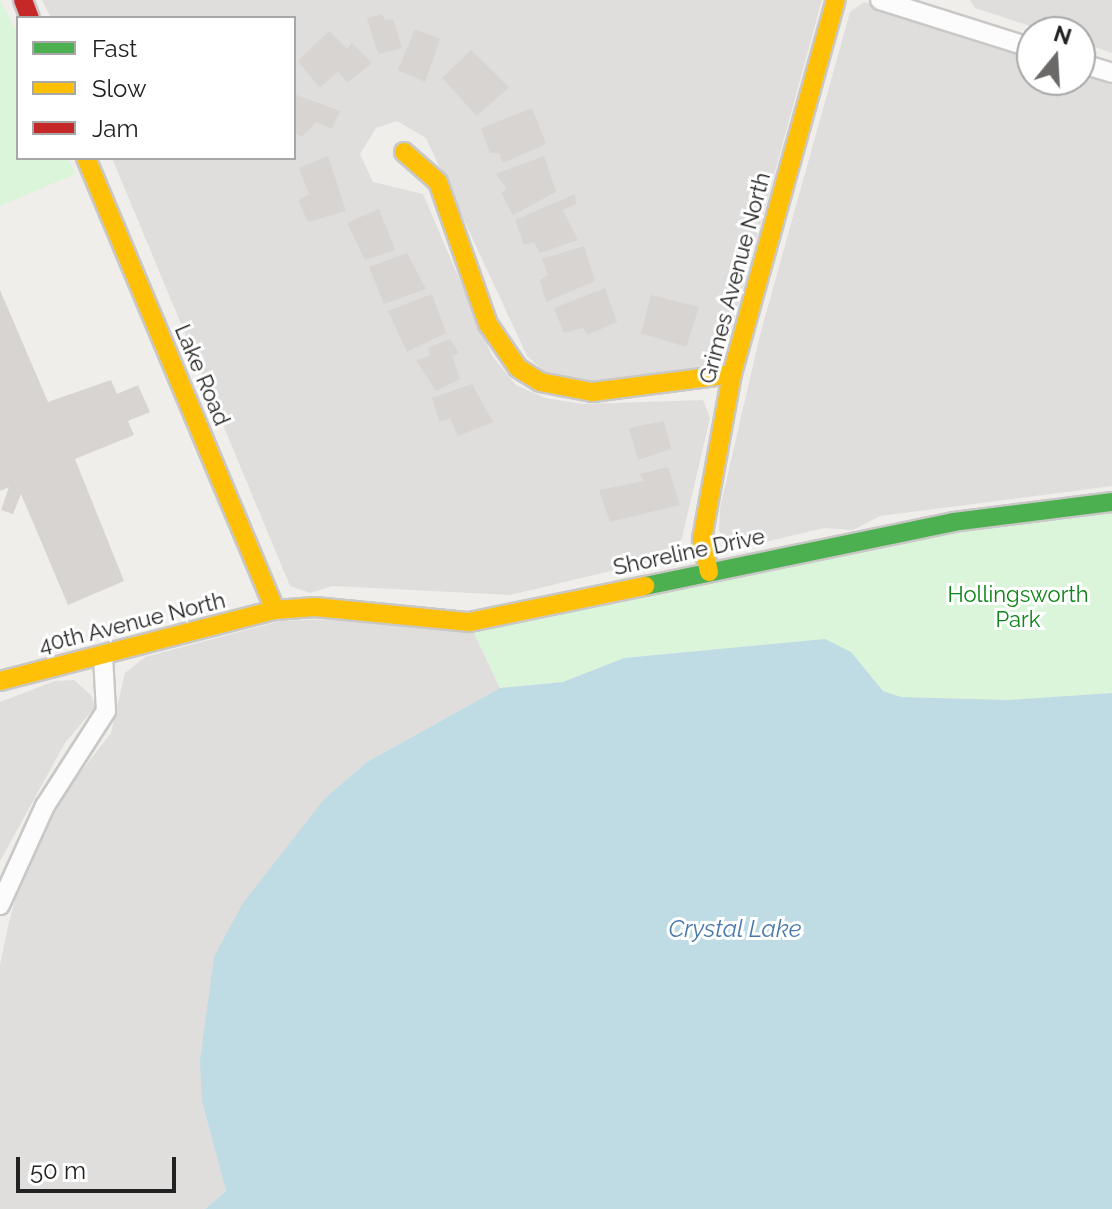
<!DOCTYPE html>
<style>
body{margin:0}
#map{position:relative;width:1112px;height:1209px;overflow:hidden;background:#f0eeeb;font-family:Raleway,sans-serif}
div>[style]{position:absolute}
.residential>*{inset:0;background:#dfdedc}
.park>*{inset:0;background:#daf5da}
.water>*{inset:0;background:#bfdbe3}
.building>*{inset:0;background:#d7d4d2}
.roads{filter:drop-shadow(2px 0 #c9c8c7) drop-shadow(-2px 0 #c9c8c7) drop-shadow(0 2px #c9c8c7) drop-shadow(0 -2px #c9c8c7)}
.street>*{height:18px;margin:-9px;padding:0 9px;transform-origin:9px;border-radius:9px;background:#fdfcfc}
.fast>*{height:18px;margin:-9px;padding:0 9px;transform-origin:9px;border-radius:9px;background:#4caf50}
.slow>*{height:18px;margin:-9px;padding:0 9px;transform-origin:9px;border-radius:9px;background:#ffc107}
.jam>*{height:18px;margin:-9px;padding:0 9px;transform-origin:9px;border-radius:9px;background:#c62828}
span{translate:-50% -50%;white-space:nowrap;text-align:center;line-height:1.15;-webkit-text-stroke:6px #fff;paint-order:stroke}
.street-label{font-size:22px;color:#222}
.park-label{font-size:22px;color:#0c8416}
.water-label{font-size:24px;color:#4a7aab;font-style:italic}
.legend{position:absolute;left:16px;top:16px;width:280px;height:144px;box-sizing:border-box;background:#fff;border:2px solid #a7a7a7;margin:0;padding:10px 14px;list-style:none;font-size:24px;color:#222}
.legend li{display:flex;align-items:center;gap:16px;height:40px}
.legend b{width:40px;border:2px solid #a7a7a7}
.north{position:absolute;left:1016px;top:16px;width:80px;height:80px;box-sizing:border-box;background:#fff;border:2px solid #a7a7a7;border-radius:50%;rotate:18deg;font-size:22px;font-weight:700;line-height:32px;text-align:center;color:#222}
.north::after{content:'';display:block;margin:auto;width:28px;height:36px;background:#6a6968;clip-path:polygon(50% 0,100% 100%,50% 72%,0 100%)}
.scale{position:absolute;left:16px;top:1157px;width:160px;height:36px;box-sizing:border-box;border:4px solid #222;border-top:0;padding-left:10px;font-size:24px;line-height:28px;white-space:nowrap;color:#222;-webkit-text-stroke:6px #fff;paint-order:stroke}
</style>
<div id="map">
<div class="residential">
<i style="clip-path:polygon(42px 0,822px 0,722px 365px,582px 382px,544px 371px,527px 356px,426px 138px,397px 121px,376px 128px,360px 154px,373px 182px,423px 194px,492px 356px,516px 385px,545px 398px,583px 404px,703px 400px,710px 418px,678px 555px,510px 595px,333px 586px,310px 593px,290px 586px,112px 158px,294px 158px,294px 18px,51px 18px)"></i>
<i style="clip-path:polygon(970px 0,1112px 0,1112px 53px,1080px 42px,1080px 32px,1048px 32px,975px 8px)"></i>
<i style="clip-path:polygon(864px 2px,1032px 58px,1032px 80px,1080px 80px,1080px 74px,1112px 85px,1112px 486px,880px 516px,853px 530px,824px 528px,736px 549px,719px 531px,720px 508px,760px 335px,850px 12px)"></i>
<i style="clip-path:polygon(338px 619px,473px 631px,500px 688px,367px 762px,325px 798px,202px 1102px,226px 1191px,205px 1209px,0 1209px,0 965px,9px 922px,25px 863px,63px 795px,111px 733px,125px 673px,145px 657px,280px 621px)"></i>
<i style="clip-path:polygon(74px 680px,91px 695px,95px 707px,65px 743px,0 861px,0 702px,55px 681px)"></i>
</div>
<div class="park">
<i style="clip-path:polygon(0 0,18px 34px,18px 158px,68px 158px,75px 174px,0 206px)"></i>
<i style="clip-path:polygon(1112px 502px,1112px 693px,1008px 700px,901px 697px,883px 691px,851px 652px,825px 639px,624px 658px,563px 682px,500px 688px,469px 622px)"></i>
</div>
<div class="water">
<i style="clip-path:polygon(825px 639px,851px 652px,883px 691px,901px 697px,1008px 700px,1112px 693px,1112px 1209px,205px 1209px,226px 1191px,202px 1102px,200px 1061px,214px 957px,243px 903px,325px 798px,367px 762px,500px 688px,563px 682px,624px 658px)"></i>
</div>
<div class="building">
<i style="clip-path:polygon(382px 14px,385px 20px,393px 19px,402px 48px,378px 54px,367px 18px)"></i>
<i style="clip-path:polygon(415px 29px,440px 39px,425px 82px,398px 70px)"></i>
<i style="clip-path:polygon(329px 31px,347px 49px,352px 43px,372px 63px,347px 83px,338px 71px,320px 88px,298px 61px)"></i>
<i style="clip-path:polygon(471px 50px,509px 87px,477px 116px,442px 78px)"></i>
<i style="clip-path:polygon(294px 94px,340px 111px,332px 129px,316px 122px,302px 137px,294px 133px)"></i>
<i style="clip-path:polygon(532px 108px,546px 144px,503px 163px,499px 153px,490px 153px,481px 128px)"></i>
<i style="clip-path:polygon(328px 156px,346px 211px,308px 222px,298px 200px,309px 194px,299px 168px)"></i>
<i style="clip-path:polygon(544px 156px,556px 192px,513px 215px,501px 193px,507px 189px,496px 174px)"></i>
<i style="clip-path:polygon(575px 194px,576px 204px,563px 210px,578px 240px,540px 253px,534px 242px,524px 245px,515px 220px)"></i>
<i style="clip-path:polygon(379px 209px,395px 250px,365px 260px,347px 223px)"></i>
<i style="clip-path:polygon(584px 246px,595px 281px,546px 302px,540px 280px,548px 275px,542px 259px)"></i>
<i style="clip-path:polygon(407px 253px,426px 289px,384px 304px,369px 267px)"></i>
<i style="clip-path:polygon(605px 288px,617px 322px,587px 335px,583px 328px,564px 333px,554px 308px)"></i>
<i style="clip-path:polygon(0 290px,48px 402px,111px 380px,117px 394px,138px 385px,150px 412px,128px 421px,134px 435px,75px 459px,124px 581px,68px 605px,21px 494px,13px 514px,1px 510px,9px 487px,0 491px)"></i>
<i style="clip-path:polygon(432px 294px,446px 333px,407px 352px,388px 311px)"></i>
<i style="clip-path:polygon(651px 295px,699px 307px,686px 347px,641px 333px)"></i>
<i style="clip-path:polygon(450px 339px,459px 353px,452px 356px,460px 379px,436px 391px,416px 360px,430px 356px,428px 348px)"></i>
<i style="clip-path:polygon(472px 384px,493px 422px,458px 436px,450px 418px,440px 422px,432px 398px)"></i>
<i style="clip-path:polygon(664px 421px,671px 449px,638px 460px,629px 428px)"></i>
<i style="clip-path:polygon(668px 467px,680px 505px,610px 522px,599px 490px,644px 481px,640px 474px)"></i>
</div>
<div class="roads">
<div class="street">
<i style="left:880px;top:0;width:159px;rotate:17.5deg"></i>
<i style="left:1080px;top:63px;width:34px;rotate:17deg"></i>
<i style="left:0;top:905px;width:109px;rotate:-65.6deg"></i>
<i style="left:45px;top:806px;width:113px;rotate:-57.3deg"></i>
<i style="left:106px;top:711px;width:55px;rotate:-93.1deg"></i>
</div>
<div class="fast">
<i style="left:645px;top:586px;width:315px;rotate:-11.7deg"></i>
<i style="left:953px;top:522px;width:160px;rotate:-7.2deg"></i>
</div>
<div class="slow">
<i style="left:404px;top:152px;width:45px;rotate:41.4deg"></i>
<i style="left:438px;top:182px;width:151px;rotate:70.6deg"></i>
<i style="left:488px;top:324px;width:53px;rotate:55.7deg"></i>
<i style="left:518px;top:368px;width:26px;rotate:32deg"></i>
<i style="left:540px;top:382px;width:53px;rotate:10.9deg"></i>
<i style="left:592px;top:392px;width:141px;rotate:-7.3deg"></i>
<i style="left:86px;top:158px;width:490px;rotate:67.3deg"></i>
<i style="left:709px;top:572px;width:34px;rotate:-102deg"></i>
<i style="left:702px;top:539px;width:168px;rotate:-79.7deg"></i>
<i style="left:732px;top:374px;width:388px;rotate:-74.5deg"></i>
<i style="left:0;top:681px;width:284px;rotate:-14.5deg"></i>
<i style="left:275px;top:610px;width:40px;rotate:-4.3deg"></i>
<i style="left:315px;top:607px;width:155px;rotate:5.6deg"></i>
<i style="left:469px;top:622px;width:180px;rotate:-11.6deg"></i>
</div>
<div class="jam">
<i style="left:23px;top:0;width:19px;rotate:69deg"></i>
</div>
</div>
<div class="street-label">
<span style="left:735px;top:278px;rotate:-75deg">Grimes Avenue North</span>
<span style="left:202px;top:375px;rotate:67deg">Lake Road</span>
<span style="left:689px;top:552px;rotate:-12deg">Shoreline Drive</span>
<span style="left:132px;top:623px;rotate:-14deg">40th Avenue North</span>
</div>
<div class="park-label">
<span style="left:1018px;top:607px">Hollingsworth<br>Park</span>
</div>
<div class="water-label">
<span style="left:735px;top:929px">Crystal Lake</span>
</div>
<ul class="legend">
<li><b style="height:10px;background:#4caf50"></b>Fast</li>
<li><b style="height:10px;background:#ffc107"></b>Slow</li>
<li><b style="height:10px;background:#c62828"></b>Jam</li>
</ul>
<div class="north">N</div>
<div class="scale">50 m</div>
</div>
